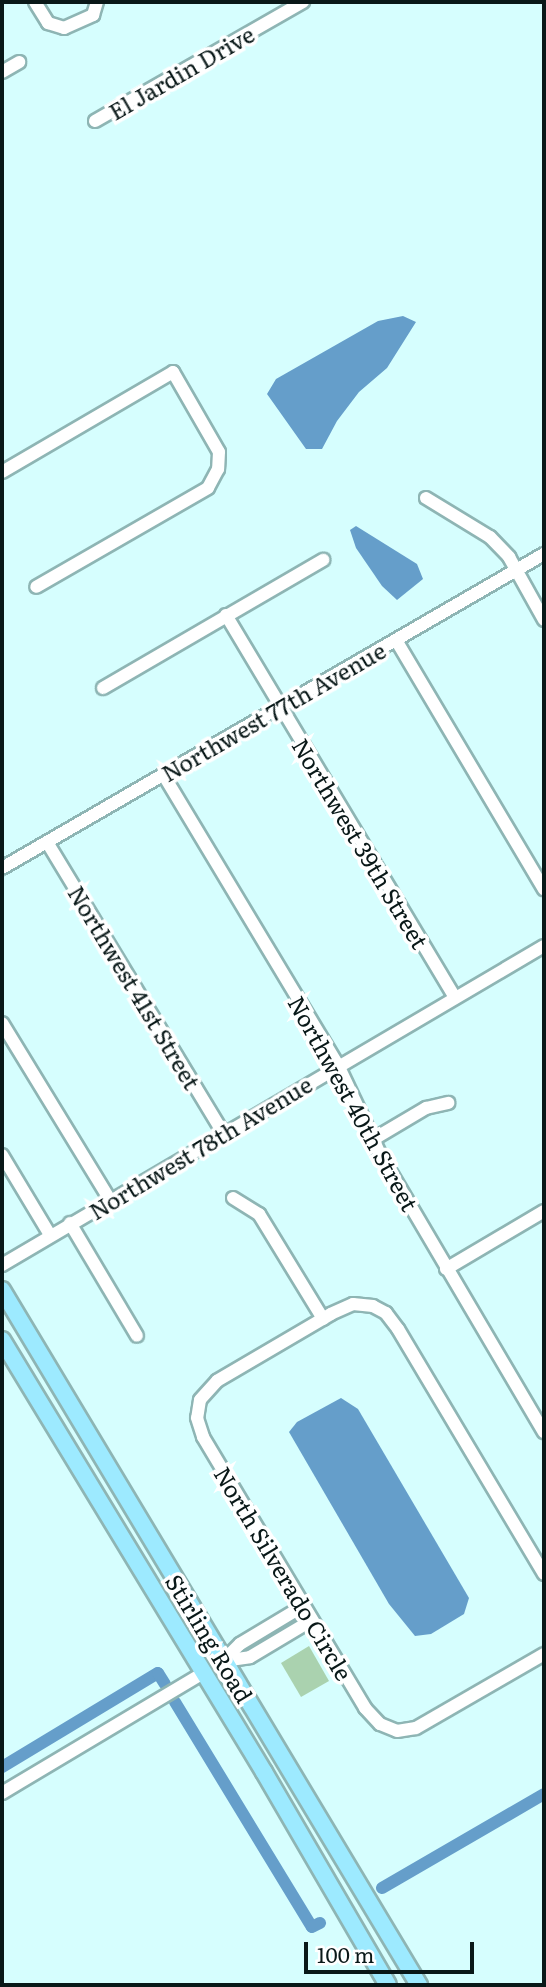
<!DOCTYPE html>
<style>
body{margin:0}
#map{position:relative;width:546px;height:1987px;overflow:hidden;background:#d6fefe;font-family:Literata,serif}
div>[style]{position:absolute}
.green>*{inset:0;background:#aad2af}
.water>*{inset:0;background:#659eca}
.canal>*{height:12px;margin:-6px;padding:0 6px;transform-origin:6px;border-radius:6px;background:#659eca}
.roads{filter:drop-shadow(2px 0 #8eb5b4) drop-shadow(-2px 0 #8eb5b4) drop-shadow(0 2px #8eb5b4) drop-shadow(0 -2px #8eb5b4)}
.minor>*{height:12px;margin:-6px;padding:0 6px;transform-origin:6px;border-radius:6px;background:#fff}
.major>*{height:16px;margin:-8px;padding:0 8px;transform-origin:8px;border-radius:8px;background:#9deaff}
span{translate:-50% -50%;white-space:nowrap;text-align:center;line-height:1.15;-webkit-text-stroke:7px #fff;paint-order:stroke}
.street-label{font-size:23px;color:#091818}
.frame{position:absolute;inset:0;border:4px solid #091818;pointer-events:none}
.scale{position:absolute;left:304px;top:1942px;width:170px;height:32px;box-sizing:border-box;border:4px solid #091818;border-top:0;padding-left:9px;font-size:21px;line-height:24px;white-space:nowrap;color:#091818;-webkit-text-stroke:5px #fff;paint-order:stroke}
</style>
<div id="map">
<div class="green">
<i style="clip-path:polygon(309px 1646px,329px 1681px,301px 1697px,281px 1663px)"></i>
</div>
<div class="water">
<i style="clip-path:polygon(403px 316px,416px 322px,387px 368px,359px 392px,337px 421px,322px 449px,306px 449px,267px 394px,276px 379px,378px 321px)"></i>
<i style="clip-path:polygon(356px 526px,417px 564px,423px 579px,397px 600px,382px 586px,356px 548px,350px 530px)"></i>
<i style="clip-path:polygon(341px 1398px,358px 1409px,469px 1598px,464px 1614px,431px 1634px,415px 1636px,389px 1604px,289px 1432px,297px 1422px)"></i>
</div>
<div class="canal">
<i style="left:175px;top:1702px;width:263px;rotate:58.7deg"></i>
<i style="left:312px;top:1927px;width:9px;rotate:-27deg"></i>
<i style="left:2px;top:1767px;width:182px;rotate:-31.1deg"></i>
<i style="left:158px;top:1673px;width:13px;rotate:58deg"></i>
<i style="left:382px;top:1888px;width:187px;rotate:-30.1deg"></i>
</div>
<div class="roads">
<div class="minor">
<i style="left:35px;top:2px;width:25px;rotate:58deg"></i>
<i style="left:48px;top:23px;width:17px;rotate:17deg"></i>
<i style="left:64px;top:28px;width:32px;rotate:-24deg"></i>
<i style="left:93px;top:15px;width:14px;rotate:-73deg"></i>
<i style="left:2px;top:72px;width:20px;rotate:-30deg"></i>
<i style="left:95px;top:121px;width:240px;rotate:-29.8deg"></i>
<i style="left:2px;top:472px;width:198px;rotate:-30.3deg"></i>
<i style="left:173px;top:372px;width:92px;rotate:60.1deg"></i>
<i style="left:219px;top:452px;width:17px;rotate:93deg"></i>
<i style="left:218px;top:469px;width:21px;rotate:118deg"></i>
<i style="left:208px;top:488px;width:198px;rotate:150.1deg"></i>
<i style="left:426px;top:498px;width:75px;rotate:31.4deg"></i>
<i style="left:490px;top:537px;width:28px;rotate:46deg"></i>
<i style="left:509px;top:557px;width:72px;rotate:60.9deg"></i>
<i style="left:226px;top:615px;width:446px;rotate:59.1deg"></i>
<i style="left:396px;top:640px;width:290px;rotate:59.3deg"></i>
<i style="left:103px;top:688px;width:255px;rotate:-30.2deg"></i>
<i style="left:163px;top:774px;width:340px;rotate:59deg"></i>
<i style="left:338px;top:1065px;width:98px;rotate:64.7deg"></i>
<i style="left:380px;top:1154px;width:323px;rotate:59.5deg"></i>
<i style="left:47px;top:842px;width:340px;rotate:58.8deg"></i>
<i style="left:2px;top:868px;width:626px;rotate:-30.09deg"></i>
<i style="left:2px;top:1023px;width:207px;rotate:58.6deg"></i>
<i style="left:372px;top:1140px;width:63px;rotate:-30.7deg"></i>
<i style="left:426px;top:1108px;width:23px;rotate:-13deg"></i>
<i style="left:2px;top:1155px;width:93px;rotate:59deg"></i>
<i style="left:233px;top:1198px;width:31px;rotate:32deg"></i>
<i style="left:259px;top:1214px;width:123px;rotate:58.6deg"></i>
<i style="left:70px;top:1223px;width:131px;rotate:59.3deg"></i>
<i style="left:2px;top:1265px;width:629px;rotate:-30.48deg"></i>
<i style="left:446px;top:1269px;width:114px;rotate:-30.6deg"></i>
<i style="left:544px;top:1574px;width:285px;rotate:-120.8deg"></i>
<i style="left:398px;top:1329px;width:20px;rotate:-127deg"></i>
<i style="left:386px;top:1313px;width:15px;rotate:-152deg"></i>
<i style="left:373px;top:1306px;width:20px;rotate:-174deg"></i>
<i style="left:353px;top:1304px;width:24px;rotate:156deg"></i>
<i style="left:331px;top:1314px;width:132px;rotate:149.6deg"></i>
<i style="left:217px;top:1381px;width:25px;rotate:132deg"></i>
<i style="left:200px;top:1400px;width:18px;rotate:99deg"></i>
<i style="left:197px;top:1418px;width:20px;rotate:72deg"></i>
<i style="left:203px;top:1437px;width:316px;rotate:59.1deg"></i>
<i style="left:365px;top:1708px;width:22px;rotate:47deg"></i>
<i style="left:380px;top:1724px;width:18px;rotate:22deg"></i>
<i style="left:397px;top:1731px;width:19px;rotate:-9deg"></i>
<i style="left:416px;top:1728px;width:148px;rotate:-30deg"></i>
<i style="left:223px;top:1661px;width:27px;rotate:-8deg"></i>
<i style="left:250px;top:1657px;width:72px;rotate:-30.8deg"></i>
<i style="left:223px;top:1661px;width:24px;rotate:-45deg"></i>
<i style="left:240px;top:1644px;width:74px;rotate:-31.1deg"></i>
<i style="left:2px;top:1793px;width:234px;rotate:-30.8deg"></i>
</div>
<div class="major">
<i style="left:2px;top:1290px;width:811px;rotate:59.04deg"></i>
<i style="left:2px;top:1340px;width:505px;rotate:58.76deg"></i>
<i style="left:264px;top:1772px;width:246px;rotate:59.8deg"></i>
</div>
</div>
<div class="street-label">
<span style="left:181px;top:72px;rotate:-30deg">El Jardin Drive</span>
<span style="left:273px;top:711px;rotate:-30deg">Northwest 77th Avenue</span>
<span style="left:361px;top:843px;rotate:59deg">Northwest 39th Street</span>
<span style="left:135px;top:987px;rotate:59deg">Northwest 41st Street</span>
<span style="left:354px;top:1103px;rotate:61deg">Northwest 40th Street</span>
<span style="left:200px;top:1147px;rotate:-31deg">Northwest 78th Avenue</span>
<span style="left:284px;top:1573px;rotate:59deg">North Silverado Circle</span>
<span style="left:210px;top:1638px;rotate:59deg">Stirling Road</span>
</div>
<div class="frame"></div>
<div class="scale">100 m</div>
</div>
